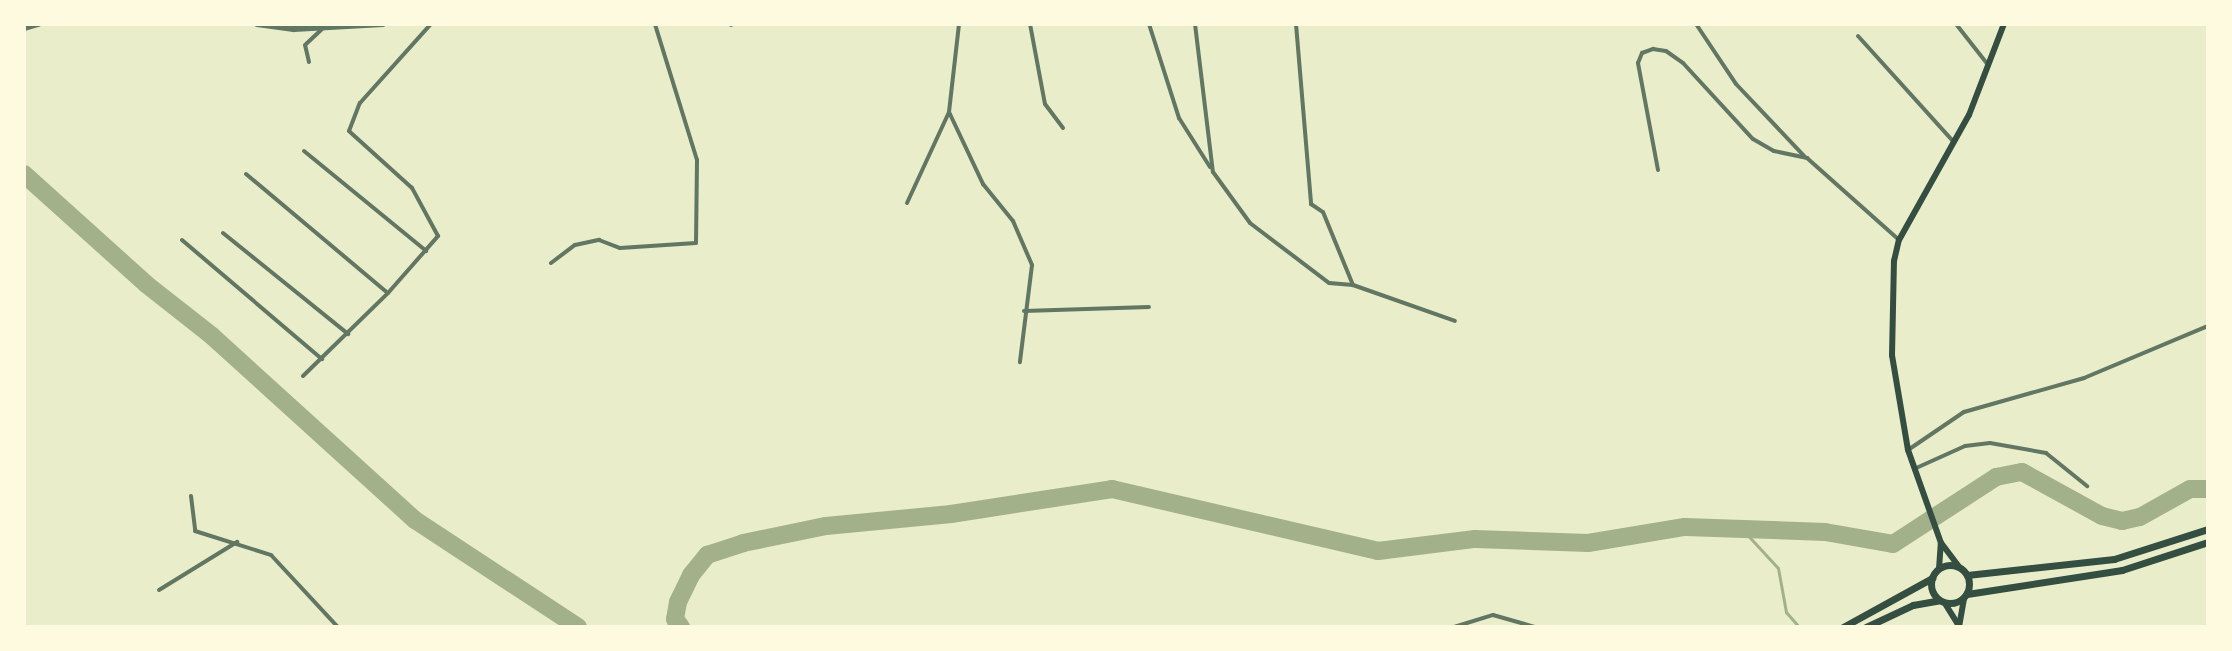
<!DOCTYPE html>
<style>
body{margin:0}
#map{position:relative;width:2232px;height:651px;overflow:hidden;background:#e9edc9;font-family:Roboto,sans-serif}
div>[style]{position:absolute}
.stream>*{height:3px;margin:-1.5px;padding:0 1.5px;transform-origin:1.5px;border-radius:1.5px;background:#a3b18a}
.river>*{height:18px;margin:-9px;padding:0 9px;transform-origin:9px;border-radius:9px;background:#a3b18a}
.minor>*{height:4px;margin:-2px;padding:0 2px;transform-origin:2px;border-radius:2px;background:#617663}
.tertiary>*{height:6px;margin:-3px;padding:0 3px;transform-origin:3px;border-radius:3px;background:#617663}
.secondary>*{height:6px;margin:-3px;padding:0 3px;transform-origin:3px;border-radius:3px;background:#344e41}
.trunk>*{height:7px;margin:-3.5px;padding:0 3.5px;transform-origin:3.5px;border-radius:3.5px;background:#344e41}
.trunk>.ring{margin:-3.5px;padding:0;box-sizing:content-box;background:none;border:7px solid #344e41;border-radius:50%}
span{translate:-50% -50%;white-space:nowrap;text-align:center;line-height:1.15;-webkit-text-stroke:6px #fefae0;paint-order:stroke}
.frame{position:absolute;inset:0;border:26px solid #fefae0;pointer-events:none}
</style>
<div id="map">
<div class="stream">
<i style="left:1742px;top:529px;width:53px;rotate:47.3deg"></i>
<i style="left:1778px;top:568px;width:45px;rotate:79.7deg"></i>
<i style="left:1786px;top:612px;width:20px;rotate:49deg"></i>
</div>
<div class="river">
<i style="left:24px;top:174px;width:164px;rotate:42deg"></i>
<i style="left:146px;top:284px;width:84px;rotate:38.2deg"></i>
<i style="left:212px;top:336px;width:274px;rotate:42.2deg"></i>
<i style="left:415px;top:520px;width:195px;rotate:33.3deg"></i>
<i style="left:681px;top:627px;width:10px;rotate:-127deg"></i>
<i style="left:675px;top:619px;width:17px;rotate:-80deg"></i>
<i style="left:678px;top:602px;width:30px;rotate:-64deg"></i>
<i style="left:691px;top:575px;width:26px;rotate:-51deg"></i>
<i style="left:707px;top:555px;width:38px;rotate:-18deg"></i>
<i style="left:743px;top:543px;width:85px;rotate:-11.6deg"></i>
<i style="left:826px;top:526px;width:126px;rotate:-5.5deg"></i>
<i style="left:951px;top:514px;width:163px;rotate:-8.8deg"></i>
<i style="left:1112px;top:489px;width:273px;rotate:13.1deg"></i>
<i style="left:1378px;top:551px;width:98px;rotate:-7.1deg"></i>
<i style="left:1475px;top:539px;width:113px;rotate:2deg"></i>
<i style="left:1588px;top:543px;width:98px;rotate:-9.4deg"></i>
<i style="left:1685px;top:527px;width:140px;rotate:2deg"></i>
<i style="left:1825px;top:532px;width:69px;rotate:10deg"></i>
<i style="left:1893px;top:544px;width:123px;rotate:-33deg"></i>
<i style="left:1996px;top:477px;width:26px;rotate:-11deg"></i>
<i style="left:2022px;top:472px;width:91px;rotate:28.8deg"></i>
<i style="left:2102px;top:516px;width:21px;rotate:14deg"></i>
<i style="left:2122px;top:521px;width:18px;rotate:-13deg"></i>
<i style="left:2140px;top:517px;width:57px;rotate:-29.2deg"></i>
<i style="left:2190px;top:489px;width:18px"></i>
</div>
<div class="minor">
<i style="left:731px;top:24px;width:1px;rotate:90deg"></i>
<i style="left:1030px;top:24px;width:81px;rotate:79.4deg"></i>
<i style="left:1045px;top:104px;width:30px;rotate:53deg"></i>
<i style="left:1149px;top:24px;width:99px;rotate:72.3deg"></i>
<i style="left:1179px;top:118px;width:58px;rotate:57.7deg"></i>
<i style="left:1195px;top:24px;width:149px;rotate:83.1deg"></i>
<i style="left:1213px;top:172px;width:63px;rotate:54deg"></i>
<i style="left:1250px;top:223px;width:99px;rotate:37.2deg"></i>
<i style="left:1329px;top:283px;width:24px;rotate:5deg"></i>
<i style="left:1353px;top:285px;width:108px;rotate:19.4deg"></i>
<i style="left:1296px;top:24px;width:181px;rotate:85.2deg"></i>
<i style="left:1311px;top:204px;width:14px;rotate:34deg"></i>
<i style="left:1323px;top:212px;width:79px;rotate:67.7deg"></i>
<i style="left:1696px;top:24px;width:72px;rotate:56.3deg"></i>
<i style="left:1736px;top:84px;width:100px;rotate:46.6deg"></i>
<i style="left:1956px;top:24px;width:53px;rotate:51.8deg"></i>
<i style="left:1858px;top:36px;width:142px;rotate:47.9deg"></i>
<i style="left:309px;top:62px;width:17px;rotate:-103deg"></i>
<i style="left:305px;top:45px;width:23px;rotate:-43deg"></i>
<i style="left:949px;top:112px;width:80px;rotate:64.7deg"></i>
<i style="left:983px;top:184px;width:48px;rotate:51deg"></i>
<i style="left:1013px;top:221px;width:48px;rotate:66.6deg"></i>
<i style="left:1032px;top:265px;width:98px;rotate:97.1deg"></i>
<i style="left:304px;top:151px;width:158px;rotate:39.3deg"></i>
<i style="left:1658px;top:170px;width:109px;rotate:-100.6deg"></i>
<i style="left:1638px;top:63px;width:11px;rotate:-68deg"></i>
<i style="left:1642px;top:53px;width:12px;rotate:-20deg"></i>
<i style="left:1653px;top:49px;width:13px;rotate:9deg"></i>
<i style="left:1666px;top:51px;width:21px;rotate:35deg"></i>
<i style="left:1683px;top:63px;width:103px;rotate:47.4deg"></i>
<i style="left:1753px;top:139px;width:24px;rotate:30deg"></i>
<i style="left:1774px;top:151px;width:34px;rotate:12deg"></i>
<i style="left:1807px;top:158px;width:123px;rotate:41.7deg"></i>
<i style="left:246px;top:174px;width:185px;rotate:40deg"></i>
<i style="left:907px;top:203px;width:100px;rotate:-65.2deg"></i>
<i style="left:949px;top:112px;width:89px;rotate:-83.5deg"></i>
<i style="left:223px;top:233px;width:161px;rotate:38.9deg"></i>
<i style="left:182px;top:240px;width:184px;rotate:40.4deg"></i>
<i style="left:551px;top:263px;width:30px;rotate:-37deg"></i>
<i style="left:575px;top:245px;width:25px;rotate:-12deg"></i>
<i style="left:599px;top:240px;width:22px;rotate:21deg"></i>
<i style="left:620px;top:248px;width:76px;rotate:-3.8deg"></i>
<i style="left:696px;top:243px;width:83px;rotate:-89.3deg"></i>
<i style="left:697px;top:160px;width:142px;rotate:-107.2deg"></i>
<i style="left:1024px;top:311px;width:125px;rotate:-1.8deg"></i>
<i style="left:303px;top:376px;width:119px;rotate:-44.3deg"></i>
<i style="left:388px;top:293px;width:76px;rotate:-48.7deg"></i>
<i style="left:438px;top:236px;width:55px;rotate:-118.4deg"></i>
<i style="left:412px;top:188px;width:85px;rotate:-137.9deg"></i>
<i style="left:349px;top:131px;width:30px;rotate:-69deg"></i>
<i style="left:360px;top:103px;width:106px;rotate:-48.1deg"></i>
<i style="left:1908px;top:450px;width:68px;rotate:-34.2deg"></i>
<i style="left:1964px;top:412px;width:125px;rotate:-15.8deg"></i>
<i style="left:2084px;top:378px;width:134px;rotate:-22.8deg"></i>
<i style="left:1914px;top:469px;width:56px;rotate:-24.3deg"></i>
<i style="left:1965px;top:446px;width:25px;rotate:-7deg"></i>
<i style="left:1990px;top:443px;width:57px;rotate:10.1deg"></i>
<i style="left:2046px;top:453px;width:53px;rotate:38.8deg"></i>
<i style="left:191px;top:496px;width:35px;rotate:83deg"></i>
<i style="left:195px;top:531px;width:80px;rotate:17.5deg"></i>
<i style="left:271px;top:555px;width:98px;rotate:47.1deg"></i>
<i style="left:159px;top:590px;width:92px;rotate:-31.6deg"></i>
<i style="left:1454px;top:627px;width:41px;rotate:-17.1deg"></i>
<i style="left:1493px;top:615px;width:44px;rotate:15.9deg"></i>
</div>
<div class="tertiary">
<i style="left:257px;top:24px;width:37px;rotate:8deg"></i>
<i style="left:294px;top:29px;width:89px;rotate:-3.2deg"></i>
<i style="left:24px;top:28px;width:15px;rotate:-16deg"></i>
</div>
<div class="secondary">
<i style="left:1960px;top:568px;width:31px;rotate:-127deg"></i>
<i style="left:1941px;top:543px;width:99px;rotate:-109.5deg"></i>
<i style="left:1908px;top:450px;width:96px;rotate:-99.6deg"></i>
<i style="left:1892px;top:355px;width:94px;rotate:-88.8deg"></i>
<i style="left:1894px;top:261px;width:22px;rotate:-77deg"></i>
<i style="left:1899px;top:240px;width:143px;rotate:-60.8deg"></i>
<i style="left:1969px;top:115px;width:97px;rotate:-69deg"></i>
<i style="left:1939px;top:569px;width:26px;rotate:-86deg"></i>
<i style="left:1944px;top:602px;width:25px;rotate:58deg"></i>
<i style="left:1959px;top:627px;width:29px;rotate:-80deg"></i>
</div>
<div class="trunk">
<i class="ring" style="left:1931px;top:565px;width:31px;height:31px"></i>
<i style="left:1967px;top:575px;width:148px;rotate:-6.2deg"></i>
<i style="left:2114px;top:559px;width:99px;rotate:-17.7deg"></i>
<i style="left:1967px;top:594px;width:157px;rotate:-8.8deg"></i>
<i style="left:2122px;top:570px;width:90px;rotate:-18deg"></i>
<i style="left:1843px;top:627px;width:102px;rotate:-28.8deg"></i>
<i style="left:1866px;top:627px;width:52px;rotate:-25.1deg"></i>
<i style="left:1913px;top:605px;width:27px;rotate:-10deg"></i>
</div>
<div class="frame"></div>
</div>
